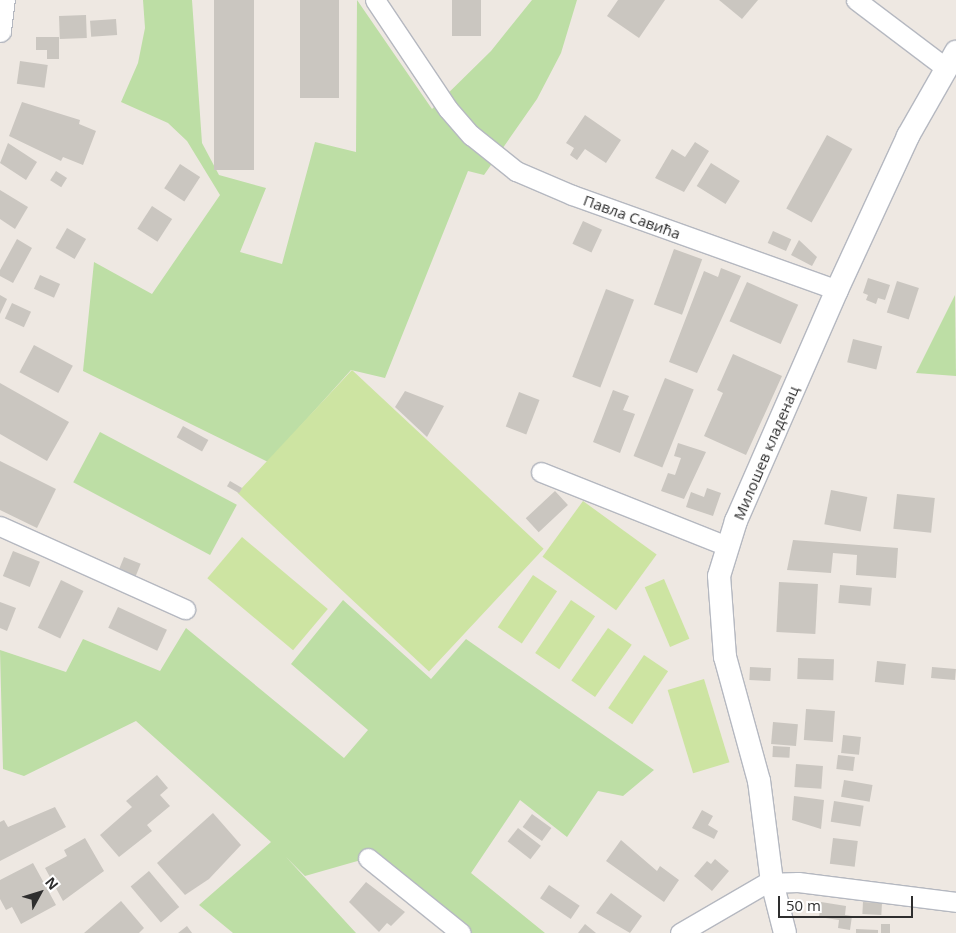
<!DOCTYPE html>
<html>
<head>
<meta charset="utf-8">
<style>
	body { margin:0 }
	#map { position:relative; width:956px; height:933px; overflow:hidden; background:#eee8e2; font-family:"Open Sans",sans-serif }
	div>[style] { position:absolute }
	.green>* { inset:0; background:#bddea5; transform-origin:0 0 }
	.pitch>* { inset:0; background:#cde4a2; transform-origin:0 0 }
	.building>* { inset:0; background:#cac6c0; transform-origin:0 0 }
	.roads { filter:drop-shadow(1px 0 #b5b8c0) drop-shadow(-1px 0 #b5b8c0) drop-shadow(0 1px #b5b8c0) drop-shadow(0 -1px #b5b8c0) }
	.minor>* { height:19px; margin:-9.5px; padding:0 9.5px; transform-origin:9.5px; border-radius:9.5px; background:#fff }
	.tertiary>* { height:22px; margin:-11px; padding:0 11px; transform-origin:11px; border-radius:11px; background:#fff }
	span { translate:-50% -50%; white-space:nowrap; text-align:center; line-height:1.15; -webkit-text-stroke:4.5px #fff; paint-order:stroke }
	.street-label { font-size:15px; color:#2e2e2e }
	.north { position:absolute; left:15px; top:868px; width:50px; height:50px; -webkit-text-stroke:4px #fff; paint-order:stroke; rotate:51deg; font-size:14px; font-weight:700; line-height:20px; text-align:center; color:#2e2e2e }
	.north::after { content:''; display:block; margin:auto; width:18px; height:22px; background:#2e2e2e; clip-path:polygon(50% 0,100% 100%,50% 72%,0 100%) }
	.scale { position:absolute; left:778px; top:896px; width:135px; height:22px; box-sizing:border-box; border:2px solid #2e2e2e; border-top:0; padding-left:6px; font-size:15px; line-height:18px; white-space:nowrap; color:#2e2e2e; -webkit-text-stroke:4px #fff; paint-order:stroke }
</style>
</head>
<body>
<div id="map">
	<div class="green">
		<i style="clip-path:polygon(143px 0,192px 0,202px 143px,219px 175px,266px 188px,240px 252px,282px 264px,315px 142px,356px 152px,357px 0,432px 109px,491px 51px,532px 0,577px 0,561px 53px,537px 99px,484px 175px,468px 171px,385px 378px,351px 370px,268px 462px,83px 371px,94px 262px,152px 294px,220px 195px,187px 141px,168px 123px,121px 102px,138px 63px,145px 28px)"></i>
		<i style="clip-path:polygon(955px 295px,956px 376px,916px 373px)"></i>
		<i style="left:100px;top:432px;width:155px;height:57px;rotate:28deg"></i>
		<i style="clip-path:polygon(343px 600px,431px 679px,466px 639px,654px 770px,623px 796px,598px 791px,567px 837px,520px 800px,471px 873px,545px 933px,461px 933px,368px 858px,305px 876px,286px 857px,356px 933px,233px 933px,199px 905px,271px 842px,136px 721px,24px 776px,3px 769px,0 650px,66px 672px,83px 639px,160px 671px,186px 628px,344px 758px,368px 730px,291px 664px)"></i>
	</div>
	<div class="pitch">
		<i style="left:352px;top:370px;width:262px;height:168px;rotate:43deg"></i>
		<i style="left:583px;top:501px;width:91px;height:69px;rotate:36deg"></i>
		<i style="left:242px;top:537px;width:112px;height:54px;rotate:40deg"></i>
		<i style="left:533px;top:575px;width:29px;height:63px;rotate:34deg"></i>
		<i style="left:664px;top:579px;width:65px;height:21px;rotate:67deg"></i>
		<i style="left:571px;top:600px;width:29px;height:64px;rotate:34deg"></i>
		<i style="left:608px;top:628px;width:29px;height:64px;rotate:35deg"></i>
		<i style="left:644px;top:655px;width:29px;height:64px;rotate:34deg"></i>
		<i style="left:704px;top:679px;width:87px;height:38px;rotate:73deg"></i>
	</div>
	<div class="building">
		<i style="left:214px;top:0;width:40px;height:170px"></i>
		<i style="left:300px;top:0;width:39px;height:98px"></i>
		<i style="left:452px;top:0;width:29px;height:36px"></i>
		<i style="clip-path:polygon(618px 0,665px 0,639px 38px,607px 16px)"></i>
		<i style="clip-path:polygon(719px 0,758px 0,742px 19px)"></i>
		<i style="left:86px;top:15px;width:23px;height:27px;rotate:88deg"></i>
		<i style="left:116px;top:19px;width:16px;height:26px;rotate:86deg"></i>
		<i style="clip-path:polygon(36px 37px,59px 37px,59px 59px,47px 59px,47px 50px,36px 50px)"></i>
		<i style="left:20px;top:61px;width:28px;height:23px;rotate:8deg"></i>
		<i style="clip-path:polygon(22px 102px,80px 120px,79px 124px,96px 131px,83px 165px,63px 157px,61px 161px,9px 136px)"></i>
		<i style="clip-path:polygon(585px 115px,621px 140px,606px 163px,585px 149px,577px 160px,570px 155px,574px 148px,566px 143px)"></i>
		<i style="left:827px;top:135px;width:29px;height:84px;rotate:29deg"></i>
		<i style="clip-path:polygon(695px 142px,709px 151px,684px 192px,655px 178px,672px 149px,685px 157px)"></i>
		<i style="clip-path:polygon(8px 143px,37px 162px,26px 180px,0 163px)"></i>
		<i style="left:711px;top:163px;width:34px;height:27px;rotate:32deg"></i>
		<i style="left:180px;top:164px;width:24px;height:29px;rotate:33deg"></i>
		<i style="left:56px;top:171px;width:13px;height:11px;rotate:32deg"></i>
		<i style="clip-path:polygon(0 190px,28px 207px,15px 229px,0 219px)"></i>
		<i style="left:152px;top:206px;width:24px;height:27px;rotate:33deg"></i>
		<i style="left:583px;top:221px;width:21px;height:25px;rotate:25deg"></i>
		<i style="left:67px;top:228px;width:22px;height:23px;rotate:30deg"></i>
		<i style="left:773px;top:231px;width:20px;height:13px;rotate:24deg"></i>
		<i style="clip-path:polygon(17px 239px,32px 248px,13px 283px,0 276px,0 270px)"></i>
		<i style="clip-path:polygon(799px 240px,817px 257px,812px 266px,791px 255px)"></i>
		<i style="left:674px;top:249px;width:30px;height:59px;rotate:20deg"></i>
		<i style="clip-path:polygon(721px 268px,741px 276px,697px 373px,669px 362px,704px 271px,718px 277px)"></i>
		<i style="left:40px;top:275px;width:22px;height:15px;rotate:24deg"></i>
		<i style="clip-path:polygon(868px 278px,890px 285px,885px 300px,878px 298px,876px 304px,866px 300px,868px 295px,863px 293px)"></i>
		<i style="left:897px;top:281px;width:23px;height:33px;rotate:18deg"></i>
		<i style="left:747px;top:282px;width:56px;height:43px;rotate:24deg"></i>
		<i style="left:606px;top:289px;width:30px;height:94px;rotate:21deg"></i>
		<i style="clip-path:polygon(0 295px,7px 299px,0 314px)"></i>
		<i style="left:12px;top:303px;width:21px;height:17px;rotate:25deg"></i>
		<i style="left:853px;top:339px;width:30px;height:24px;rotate:14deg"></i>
		<i style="left:34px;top:345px;width:44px;height:31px;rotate:28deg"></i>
		<i style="clip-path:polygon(733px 354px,782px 376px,746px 455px,704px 436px,723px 393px,717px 390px)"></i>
		<i style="left:665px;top:378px;width:31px;height:84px;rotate:22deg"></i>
		<i style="clip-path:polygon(0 383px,69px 422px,47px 461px,0 434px)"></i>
		<i style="clip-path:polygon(613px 390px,629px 396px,623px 410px,635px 414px,620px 453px,593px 442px)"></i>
		<i style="clip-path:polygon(405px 391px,444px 406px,427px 437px,395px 407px)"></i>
		<i style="left:519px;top:392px;width:22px;height:37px;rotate:21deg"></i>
		<i style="left:183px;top:426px;width:29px;height:13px;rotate:29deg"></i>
		<i style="clip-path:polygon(678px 443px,706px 452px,684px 499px,661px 491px,668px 473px,675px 475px,681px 458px,674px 456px)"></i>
		<i style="clip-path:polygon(0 461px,56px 489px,37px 528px,0 510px)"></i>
		<i style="left:230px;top:481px;width:14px;height:6px;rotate:30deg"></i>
		<i style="clip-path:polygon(707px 488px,721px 493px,713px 516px,686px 507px,691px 492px,704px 497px)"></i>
		<i style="left:831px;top:490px;width:37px;height:35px;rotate:11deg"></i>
		<i style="left:555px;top:491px;width:19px;height:40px;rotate:47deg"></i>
		<i style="left:897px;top:494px;width:38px;height:35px;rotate:6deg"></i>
		<i style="clip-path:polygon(793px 540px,898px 548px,896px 578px,856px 575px,857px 555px,833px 553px,831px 573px,787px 570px)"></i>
		<i style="left:13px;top:551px;width:29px;height:27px;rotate:22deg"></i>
		<i style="left:124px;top:557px;width:18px;height:17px;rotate:22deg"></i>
		<i style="left:61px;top:580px;width:25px;height:53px;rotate:26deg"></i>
		<i style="left:779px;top:582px;width:39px;height:50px;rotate:3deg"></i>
		<i style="left:840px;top:585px;width:32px;height:18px;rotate:5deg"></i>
		<i style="clip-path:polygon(0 602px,16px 608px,7px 631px,0 628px)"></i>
		<i style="left:118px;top:607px;width:54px;height:23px;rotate:25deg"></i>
		<i style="left:798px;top:658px;width:36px;height:21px;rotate:2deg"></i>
		<i style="left:877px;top:661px;width:29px;height:21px;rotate:6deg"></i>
		<i style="left:750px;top:667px;width:21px;height:13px;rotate:3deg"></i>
		<i style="left:932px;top:667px;width:24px;height:11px;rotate:5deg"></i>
		<i style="left:806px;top:709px;width:29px;height:31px;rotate:4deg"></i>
		<i style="left:773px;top:722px;width:25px;height:22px;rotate:5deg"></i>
		<i style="left:843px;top:735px;width:18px;height:18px;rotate:6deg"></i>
		<i style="left:773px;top:746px;width:17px;height:11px;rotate:3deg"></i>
		<i style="left:838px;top:755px;width:17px;height:14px;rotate:7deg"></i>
		<i style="left:796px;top:764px;width:27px;height:23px;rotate:4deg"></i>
		<i style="clip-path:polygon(157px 775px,168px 788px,160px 795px,170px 806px,147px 825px,152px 831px,119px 857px,100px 835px,132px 807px,126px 801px)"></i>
		<i style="left:844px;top:780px;width:29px;height:17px;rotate:10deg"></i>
		<i style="clip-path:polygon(794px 796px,824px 800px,821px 829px,792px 820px)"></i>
		<i style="left:834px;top:801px;width:30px;height:21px;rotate:9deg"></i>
		<i style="clip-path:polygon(55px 807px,66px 827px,0 861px,0 822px,4px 820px,8px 827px)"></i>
		<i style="clip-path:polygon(702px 810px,713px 816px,708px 825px,718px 831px,714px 839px,692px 828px)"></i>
		<i style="clip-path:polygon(213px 813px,241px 845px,209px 879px,185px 895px,157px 863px)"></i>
		<i style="left:532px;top:814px;width:24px;height:16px;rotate:36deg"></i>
		<i style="left:518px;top:828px;width:29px;height:17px;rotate:38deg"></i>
		<i style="clip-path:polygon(85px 838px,104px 871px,63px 901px,45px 868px,67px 856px,64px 850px)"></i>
		<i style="left:833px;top:838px;width:25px;height:26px;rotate:7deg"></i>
		<i style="clip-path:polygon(621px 840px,657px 871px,660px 866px,679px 880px,664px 902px,606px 861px)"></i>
		<i style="clip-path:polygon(715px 859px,729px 871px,712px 891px,694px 876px,707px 861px,711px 864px)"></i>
		<i style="clip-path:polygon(33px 863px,56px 905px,21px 924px,12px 907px,6px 910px,0 899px,0 880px)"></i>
		<i style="left:149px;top:871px;width:47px;height:24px;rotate:50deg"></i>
		<i style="clip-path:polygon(366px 882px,405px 912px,391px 926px,387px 923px,379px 932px,349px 902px)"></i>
		<i style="left:549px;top:885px;width:37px;height:16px;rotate:34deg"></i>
		<i style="clip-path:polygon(611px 893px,642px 916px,630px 933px,596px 913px)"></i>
		<i style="clip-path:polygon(121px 901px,144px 928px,139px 933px,84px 933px)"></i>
		<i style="clip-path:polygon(821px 902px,846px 906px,845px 915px,852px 916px,850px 930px,838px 928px,839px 920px,819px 917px)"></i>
		<i style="left:863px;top:902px;width:19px;height:12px;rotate:3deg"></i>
		<i style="clip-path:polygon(585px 924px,596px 933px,578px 933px)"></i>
		<i style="left:881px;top:924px;width:9px;height:9px"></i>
		<i style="clip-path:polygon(187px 926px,192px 933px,178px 933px)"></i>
		<i style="clip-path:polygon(856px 929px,878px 930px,878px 933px,856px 933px)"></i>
	</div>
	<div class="roads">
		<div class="minor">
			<i style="left:375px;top:0;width:131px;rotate:56.2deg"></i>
			<i style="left:448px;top:109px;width:35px;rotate:49deg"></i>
			<i style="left:471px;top:135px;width:58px;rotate:38.7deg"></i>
			<i style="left:516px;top:171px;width:61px;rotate:23.2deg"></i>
			<i style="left:572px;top:195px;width:282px;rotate:19.7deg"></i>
			<i style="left:856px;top:0;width:113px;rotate:37.1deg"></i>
			<i style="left:541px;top:472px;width:200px;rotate:21.7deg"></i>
			<i style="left:0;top:526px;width:203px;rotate:24.2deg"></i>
			<i style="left:368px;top:858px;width:119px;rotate:38.9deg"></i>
			<i style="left:680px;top:933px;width:99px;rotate:-30.2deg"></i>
			<i style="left:766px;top:883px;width:32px;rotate:-2deg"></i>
			<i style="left:798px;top:882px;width:159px;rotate:7.2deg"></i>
		</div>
		<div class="tertiary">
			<i style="left:0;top:31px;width:31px;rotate:-83deg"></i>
			<i style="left:785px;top:933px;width:53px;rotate:-104.3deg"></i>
			<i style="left:772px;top:882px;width:102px;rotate:-97.3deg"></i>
			<i style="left:759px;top:781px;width:129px;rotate:-105.3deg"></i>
			<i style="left:725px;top:657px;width:81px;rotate:-94.2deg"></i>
			<i style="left:719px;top:576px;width:58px;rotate:-72.8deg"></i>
			<i style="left:736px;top:521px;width:252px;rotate:-66.4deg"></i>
			<i style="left:837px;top:290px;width:170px;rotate:-65.2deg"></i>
			<i style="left:908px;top:136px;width:97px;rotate:-60.3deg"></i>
		</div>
	</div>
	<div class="street-label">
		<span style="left:632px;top:217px;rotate:20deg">Павла Савића</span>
		<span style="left:766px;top:453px;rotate:-67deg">Милошев кладенац</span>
	</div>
	<div class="north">N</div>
	<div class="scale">50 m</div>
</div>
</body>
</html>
